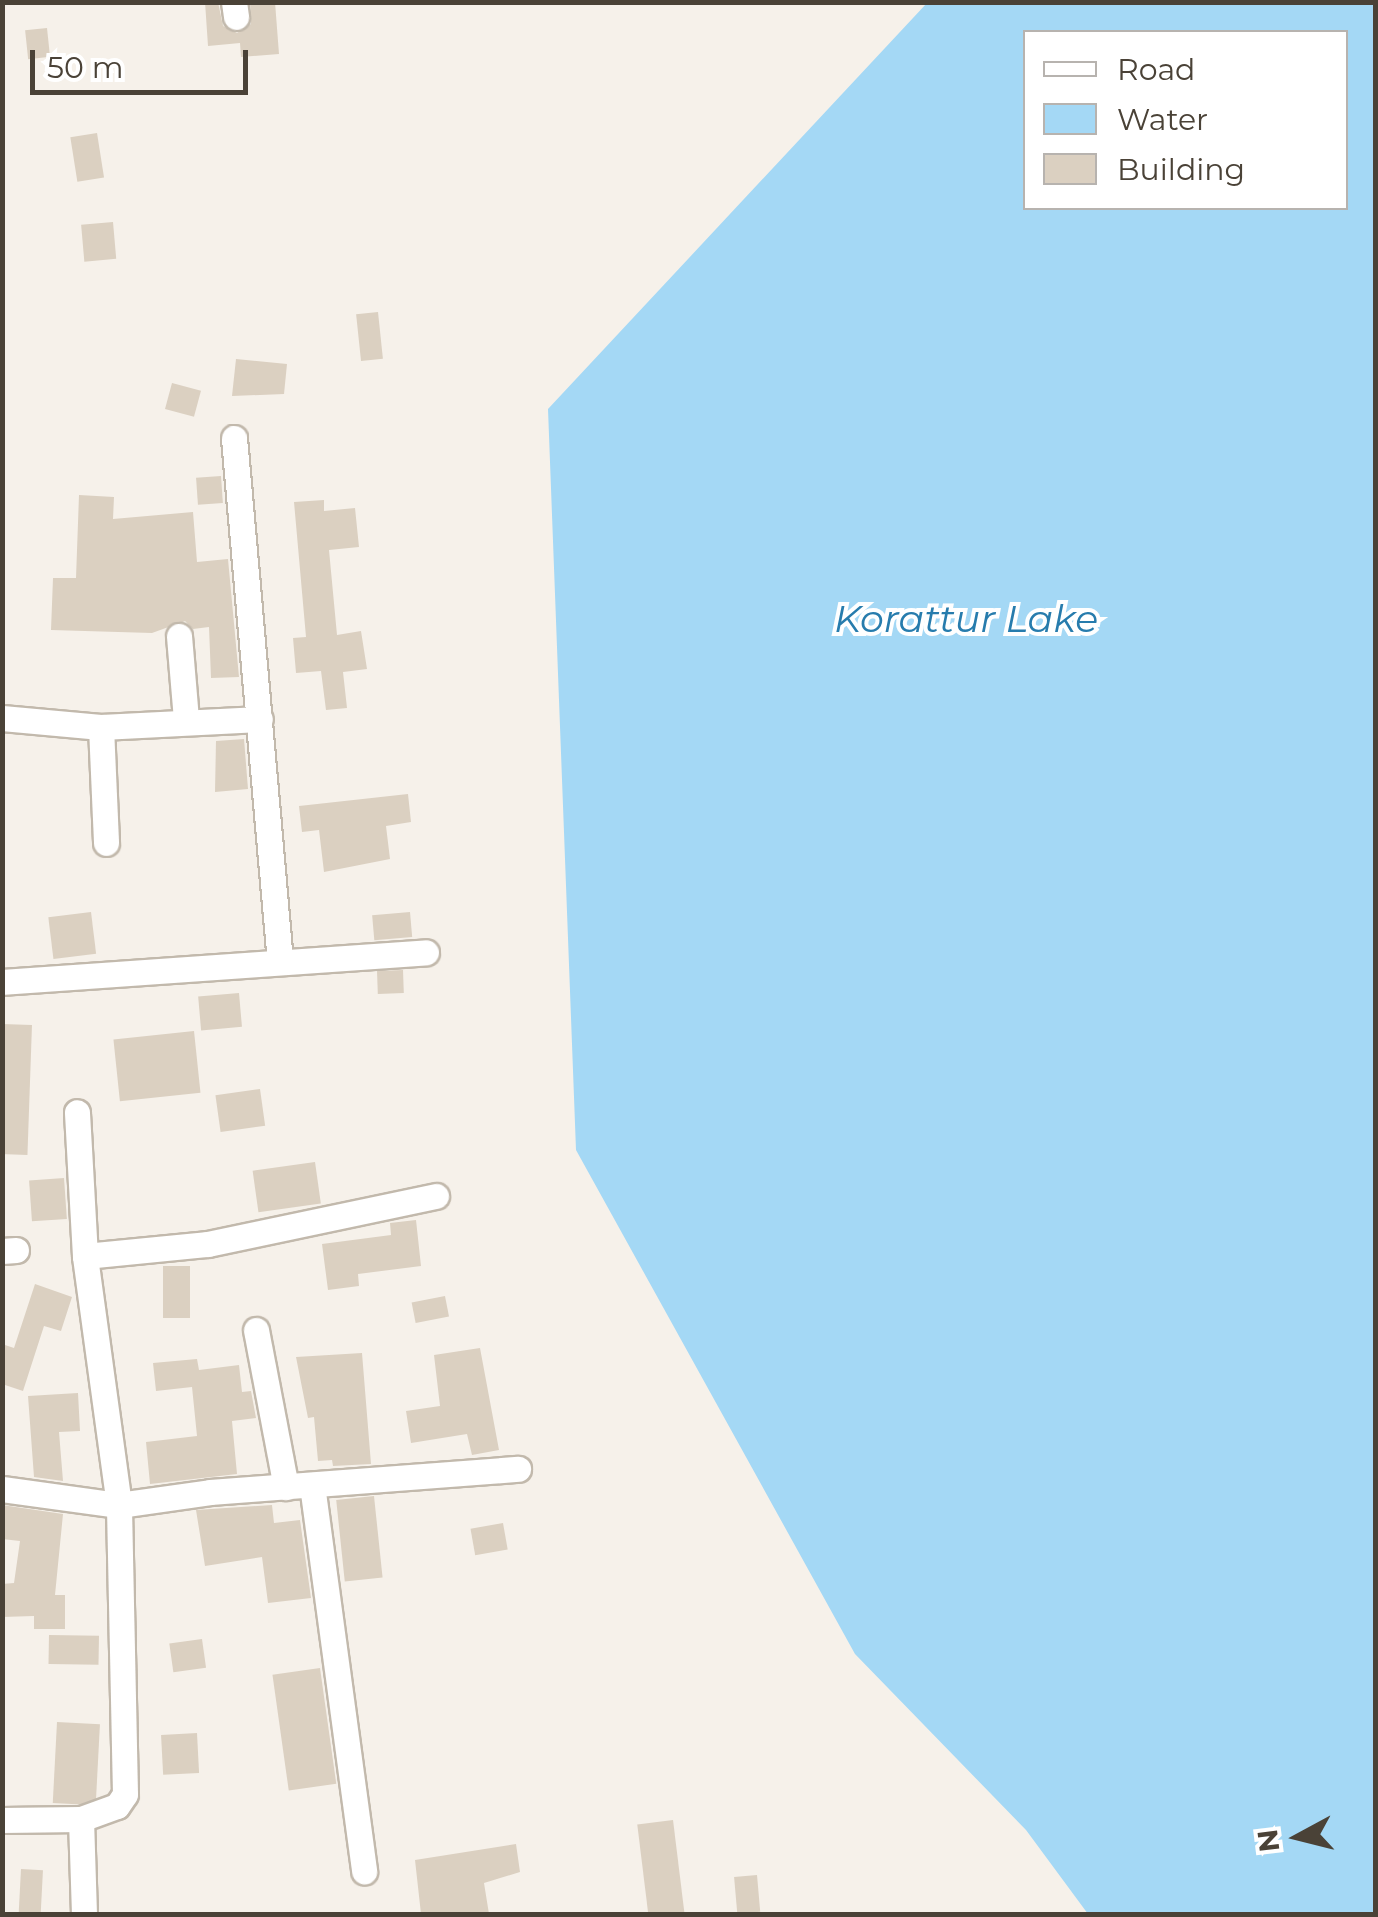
<!DOCTYPE html>
<html>
<head>
<meta charset="utf-8">
<style>
	body { margin:0 }
	#map { position:relative; width:1378px; height:1917px; overflow:hidden; background:#f6f1ea; font-family:Montserrat,sans-serif }
	div>[style] { position:absolute }
	.water>* { inset:0; background:#a4d8f5 }
	.building>* { inset:0; background:#dbd0c1; transform-origin:0 0 }
	.roads { filter:drop-shadow(2px 0 #c2b9ac) drop-shadow(-2px 0 #c2b9ac) drop-shadow(0 2px #c2b9ac) drop-shadow(0 -2px #c2b9ac) }
	.minor>* { height:25px; margin:-12.5px; padding:0 12.5px; transform-origin:12.5px; border-radius:12.5px; background:#fff }
	span { translate:-50% -50%; white-space:nowrap; text-align:center; line-height:1.15; -webkit-text-stroke:8px #fff; paint-order:stroke }
	.water-label { font-size:38px; color:#277cad; font-style:italic }
	.frame { position:absolute; inset:0; border:5px solid #4a4237; pointer-events:none }
	.legend { position:absolute; left:1023px; top:30px; width:325px; height:180px; box-sizing:border-box; background:#fff; border:2px solid #b7b3af; margin:0; padding:12px 18px; list-style:none; font-size:30px; color:#4a4237 }
	.legend li { display:flex; align-items:center; gap:20px; height:50px }
	.legend b { width:50px; border:2px solid #b7b3af }
	.north { position:absolute; left:1248px; top:1787px; width:100px; height:100px; -webkit-text-stroke:8px #fff; paint-order:stroke; rotate:263deg; font-size:28px; font-weight:700; line-height:40px; text-align:center; color:#4a4237 }
	.north::after { content:''; display:block; margin:auto; width:35px; height:45px; background:#4a4237; clip-path:polygon(50% 0,100% 100%,50% 72%,0 100%) }
	.scale { position:absolute; left:30px; top:50px; width:218px; height:45px; box-sizing:border-box; border:5px solid #4a4237; border-top:0; padding-left:12px; font-size:30px; line-height:35px; white-space:nowrap; color:#4a4237; -webkit-text-stroke:8px #fff; paint-order:stroke }
</style>
</head>
<body>
<div id="map">
	<div class="water">
		<i style="clip-path:polygon(evenodd,927px 3px,1375px 3px,1375px 1914px,1088px 1914px,1026px 1830px,855px 1654px,576px 1150px,548px 409px,927px 3px,1026px 32px,1346px 32px,1346px 208px,1026px 208px,1026px 32px)"></i>
	</div>
	<div class="building">
		<i style="clip-path:polygon(205px 2px,218px 2px,223px 26px,237px 33px,251px 24px,250px 2px,275px 2px,279px 54px,241px 57px,240px 43px,208px 46px)"></i>
		<i style="left:47px;top:28px;width:29px;height:22px;rotate:84deg"></i>
		<i style="left:97px;top:133px;width:45px;height:27px;rotate:81deg"></i>
		<i style="left:113px;top:222px;width:37px;height:32px;rotate:85deg"></i>
		<i style="left:378px;top:312px;width:47px;height:22px;rotate:84deg"></i>
		<i style="clip-path:polygon(236px 359px,287px 364px,284px 394px,232px 396px)"></i>
		<i style="left:172px;top:383px;width:30px;height:27px;rotate:15deg"></i>
		<i style="left:221px;top:476px;width:27px;height:25px;rotate:86deg"></i>
		<i style="clip-path:polygon(79px 495px,114px 497px,113px 519px,193px 512px,197px 562px,228px 559px,239px 677px,211px 678px,209px 627px,193px 629px,185px 621px,152px 633px,51px 630px,53px 578px,76px 578px)"></i>
		<i style="clip-path:polygon(324px 500px,324px 511px,355px 508px,359px 547px,329px 550px,337px 635px,361px 631px,367px 669px,343px 672px,347px 708px,326px 710px,321px 671px,296px 673px,293px 638px,306px 637px,294px 502px)"></i>
		<i style="clip-path:polygon(244px 739px,248px 789px,215px 792px,216px 741px)"></i>
		<i style="clip-path:polygon(408px 794px,411px 822px,386px 826px,390px 859px,324px 872px,319px 830px,302px 832px,299px 806px)"></i>
		<i style="left:91px;top:912px;width:42px;height:43px;rotate:83deg"></i>
		<i style="left:410px;top:912px;width:25px;height:38px;rotate:85deg"></i>
		<i style="left:403px;top:970px;width:23px;height:26px;rotate:88deg"></i>
		<i style="left:239px;top:993px;width:34px;height:41px;rotate:85deg"></i>
		<i style="left:2px;top:1024px;width:30px;height:130px;rotate:2deg"></i>
		<i style="left:194px;top:1031px;width:62px;height:81px;rotate:84deg"></i>
		<i style="left:260px;top:1089px;width:37px;height:45px;rotate:82deg"></i>
		<i style="left:315px;top:1162px;width:42px;height:63px;rotate:82deg"></i>
		<i style="left:64px;top:1178px;width:41px;height:35px;rotate:86deg"></i>
		<i style="clip-path:polygon(416px 1220px,421px 1266px,358px 1274px,359px 1286px,328px 1290px,322px 1244px,391px 1235px,390px 1223px)"></i>
		<i style="left:163px;top:1266px;width:27px;height:52px"></i>
		<i style="clip-path:polygon(35px 1284px,72px 1297px,61px 1331px,44px 1326px,23px 1391px,2px 1384px,2px 1344px,14px 1348px)"></i>
		<i style="left:445px;top:1296px;width:21px;height:34px;rotate:79deg"></i>
		<i style="clip-path:polygon(480px 1348px,499px 1450px,472px 1455px,467px 1434px,411px 1443px,406px 1411px,440px 1406px,434px 1355px)"></i>
		<i style="clip-path:polygon(362px 1353px,371px 1464px,333px 1466px,332px 1460px,318px 1461px,314px 1417px,308px 1418px,296px 1357px)"></i>
		<i style="clip-path:polygon(197px 1359px,199px 1370px,239px 1365px,242px 1392px,251px 1391px,256px 1418px,232px 1421px,237px 1474px,150px 1484px,146px 1442px,197px 1436px,192px 1387px,156px 1391px,153px 1363px)"></i>
		<i style="clip-path:polygon(78px 1393px,80px 1431px,59px 1432px,63px 1481px,34px 1477px,28px 1396px)"></i>
		<i style="left:374px;top:1496px;width:82px;height:38px;rotate:84deg"></i>
		<i style="clip-path:polygon(2px 1505px,63px 1514px,55px 1595px,65px 1595px,65px 1629px,34px 1629px,34px 1616px,2px 1617px,2px 1584px,14px 1583px,20px 1541px,2px 1539px)"></i>
		<i style="clip-path:polygon(272px 1505px,274px 1523px,300px 1520px,311px 1598px,268px 1603px,262px 1557px,205px 1566px,196px 1510px)"></i>
		<i style="left:503px;top:1523px;width:27px;height:33px;rotate:80deg"></i>
		<i style="left:49px;top:1635px;width:50px;height:29px;rotate:1deg"></i>
		<i style="left:202px;top:1639px;width:29px;height:33px;rotate:82deg"></i>
		<i style="left:320px;top:1668px;width:117px;height:48px;rotate:82deg"></i>
		<i style="left:57px;top:1722px;width:43px;height:81px;rotate:3deg"></i>
		<i style="left:197px;top:1733px;width:40px;height:36px;rotate:87deg"></i>
		<i style="left:673px;top:1820px;width:93px;height:36px;rotate:83deg"></i>
		<i style="clip-path:polygon(516px 1844px,520px 1872px,484px 1883px,489px 1914px,421px 1914px,415px 1860px)"></i>
		<i style="left:21px;top:1869px;width:22px;height:45px;rotate:3deg"></i>
		<i style="left:757px;top:1875px;width:37px;height:23px;rotate:85deg"></i>
	</div>
	<div class="roads">
		<div class="minor">
			<i style="left:234px;top:2px;width:15px;rotate:82deg"></i>
			<i style="left:234px;top:438px;width:526px;rotate:84.98deg"></i>
			<i style="left:179px;top:636px;width:83px;rotate:85.2deg"></i>
			<i style="left:2px;top:718px;width:99px;rotate:5.2deg"></i>
			<i style="left:101px;top:727px;width:159px;rotate:-2.9deg"></i>
			<i style="left:101px;top:727px;width:116px;rotate:87.5deg"></i>
			<i style="left:2px;top:982px;width:425px;rotate:-4deg"></i>
			<i style="left:2px;top:1251px;width:14px;rotate:-4deg"></i>
			<i style="left:85px;top:1256px;width:124px;rotate:-5.6deg"></i>
			<i style="left:208px;top:1244px;width:233px;rotate:-11.9deg"></i>
			<i style="left:256px;top:1330px;width:160px;rotate:79.2deg"></i>
			<i style="left:312px;top:1485px;width:390px;rotate:82.3deg"></i>
			<i style="left:2px;top:1489px;width:118px;rotate:7.8deg"></i>
			<i style="left:119px;top:1505px;width:92px;rotate:-8.1deg"></i>
			<i style="left:210px;top:1492px;width:309px;rotate:-4.3deg"></i>
			<i style="left:81px;top:1819px;width:95px;rotate:88.2deg"></i>
			<i style="left:2px;top:1820px;width:79px;rotate:-0.7deg"></i>
			<i style="left:81px;top:1819px;width:38px;rotate:-20deg"></i>
			<i style="left:117px;top:1806px;width:14px;rotate:-56deg"></i>
			<i style="left:125px;top:1794px;width:289px;rotate:-91.2deg"></i>
			<i style="left:119px;top:1505px;width:251px;rotate:-97.8deg"></i>
			<i style="left:85px;top:1256px;width:144px;rotate:-93.2deg"></i>
		</div>
	</div>
	<div class="water-label">
		<span style="left:966px;top:619px">Korattur Lake</span>
	</div>
	<div class="frame"></div>
	<ul class="legend">
	<li><b style="height:12px;background:#fff"></b>Road</li>
	<li><b style="height:28px;background:#a4d8f5"></b>Water</li>
	<li><b style="height:28px;background:#dbd0c1"></b>Building</li>
	</ul>
	<div class="north">N</div>
	<div class="scale">50 m</div>
</div>
</body>
</html>
